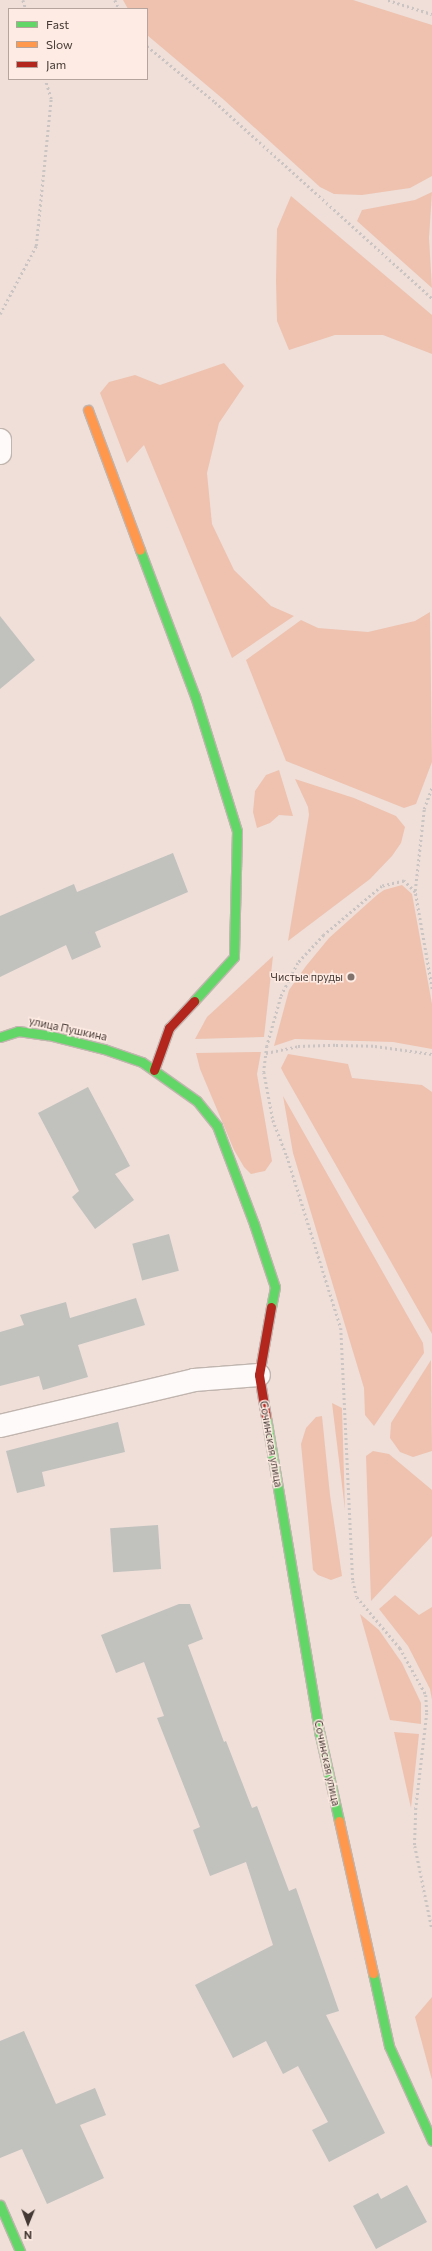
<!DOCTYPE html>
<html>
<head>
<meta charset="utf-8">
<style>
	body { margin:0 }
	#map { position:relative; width:432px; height:2251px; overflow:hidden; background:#efdfd8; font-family:Commissioner,sans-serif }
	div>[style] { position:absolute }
	.green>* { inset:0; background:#eec2af }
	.building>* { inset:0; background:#c1c1be; transform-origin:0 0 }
	.path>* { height:2.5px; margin-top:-1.25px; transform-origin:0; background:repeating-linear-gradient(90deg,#cac4c2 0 2px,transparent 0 5px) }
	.roads { filter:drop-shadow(1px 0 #c1b5af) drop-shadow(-1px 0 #c1b5af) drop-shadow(0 1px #c1b5af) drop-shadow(0 -1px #c1b5af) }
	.street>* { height:22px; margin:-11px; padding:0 11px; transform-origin:11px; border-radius:11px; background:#fdfaf9 }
	.fast>* { height:9px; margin:-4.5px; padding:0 4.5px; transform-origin:4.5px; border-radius:4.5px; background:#63d668 }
	.slow>* { height:9px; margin:-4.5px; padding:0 4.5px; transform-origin:4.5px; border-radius:4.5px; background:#ff974d }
	.jam>* { height:9px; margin:-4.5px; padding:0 4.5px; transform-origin:4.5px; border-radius:4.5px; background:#b3261e }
	.dots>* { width:11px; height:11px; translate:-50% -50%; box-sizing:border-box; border:2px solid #feebe3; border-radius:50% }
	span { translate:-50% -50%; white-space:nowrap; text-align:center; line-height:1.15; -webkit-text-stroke:3px #feebe3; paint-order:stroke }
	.poi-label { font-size:11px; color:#443934 }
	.right { translate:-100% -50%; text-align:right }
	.street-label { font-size:11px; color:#443934 }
	.legend { position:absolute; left:8px; top:8px; width:140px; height:72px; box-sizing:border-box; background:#feebe3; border:1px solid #b4a49d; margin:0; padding:5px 7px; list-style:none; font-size:12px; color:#443934 }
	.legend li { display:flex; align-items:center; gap:8px; height:20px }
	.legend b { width:20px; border:1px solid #b4a49d }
	.north { position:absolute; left:8px; top:2203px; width:40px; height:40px; -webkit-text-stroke:3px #feebe3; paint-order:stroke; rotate:181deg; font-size:11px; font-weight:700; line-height:16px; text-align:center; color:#443934 }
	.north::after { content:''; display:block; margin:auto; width:14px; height:18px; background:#443934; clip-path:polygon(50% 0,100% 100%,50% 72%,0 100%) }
</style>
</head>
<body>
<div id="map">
	<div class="green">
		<i style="clip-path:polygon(123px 0,353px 0,432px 25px,432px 176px,410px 188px,362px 195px,334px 194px,320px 187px,223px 99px,147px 35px,147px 9px,128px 9px)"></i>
		<i style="clip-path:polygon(432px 192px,429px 238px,432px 288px,357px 221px,362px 210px,415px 200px)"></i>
		<i style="clip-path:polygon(291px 196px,432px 315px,432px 354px,383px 335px,335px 335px,289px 350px,277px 321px,276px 281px,277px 229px)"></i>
		<i style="clip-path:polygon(224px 363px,244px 386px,219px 423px,207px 473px,212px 524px,234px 570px,271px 606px,294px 616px,232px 658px,144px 445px,127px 463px,100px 393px,109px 382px,135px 375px,160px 385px)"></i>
		<i style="clip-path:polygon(430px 612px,432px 762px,416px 804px,404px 808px,286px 761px,246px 660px,301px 620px,318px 628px,368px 632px,415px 621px)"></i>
		<i style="clip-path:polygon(279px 770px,293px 816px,279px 815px,270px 823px,257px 828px,253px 812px,255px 791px,266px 775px)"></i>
		<i style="clip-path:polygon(295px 779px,354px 798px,396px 816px,405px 827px,401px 843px,392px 856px,370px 879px,288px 941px,309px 815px,308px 807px)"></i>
		<i style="clip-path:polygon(402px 885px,412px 894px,432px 1004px,432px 1049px,393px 1042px,295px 1039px,274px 1046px,289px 990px,306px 966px,329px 938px,377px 895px,384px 890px)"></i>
		<i style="clip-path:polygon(273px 956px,264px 1037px,195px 1039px,207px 1017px)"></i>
		<i style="clip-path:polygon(261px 1052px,257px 1074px,272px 1161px,265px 1171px,251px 1174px,244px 1167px,234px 1150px,200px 1069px,196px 1053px)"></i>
		<i style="clip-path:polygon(288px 1054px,348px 1064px,352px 1078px,422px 1085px,432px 1092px,432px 1334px,284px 1074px,281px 1068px)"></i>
		<i style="clip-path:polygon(283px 1096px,423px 1343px,424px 1353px,374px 1426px,365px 1415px,364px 1388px,293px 1153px)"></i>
		<i style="clip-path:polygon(431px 1360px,432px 1451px,413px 1457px,400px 1452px,390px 1438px,391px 1423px)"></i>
		<i style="clip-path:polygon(332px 1403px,342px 1408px,345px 1510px)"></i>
		<i style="clip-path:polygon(322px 1416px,330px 1495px,342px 1576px,331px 1580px,318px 1575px,313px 1570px,301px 1444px,306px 1428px,316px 1417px)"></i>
		<i style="clip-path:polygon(373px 1451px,389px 1454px,432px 1490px,432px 1536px,371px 1601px,366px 1456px)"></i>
		<i style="clip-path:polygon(395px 1595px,419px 1615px,432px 1607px,432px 1700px,430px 1689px,408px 1646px,379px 1609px)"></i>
		<i style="clip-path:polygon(360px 1614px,379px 1630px,402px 1663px,421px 1703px,421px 1724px,390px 1720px)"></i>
		<i style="clip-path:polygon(394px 1732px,419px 1734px,411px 1808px)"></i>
		<i style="clip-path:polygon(432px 1997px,432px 2080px,415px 2017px)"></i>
	</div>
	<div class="building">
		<i style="clip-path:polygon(0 616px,35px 660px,0 689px)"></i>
		<i style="clip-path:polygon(173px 853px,188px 892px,95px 932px,101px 947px,72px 960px,66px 945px,0 977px,0 916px,74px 884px,77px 892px)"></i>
		<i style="clip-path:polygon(88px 1087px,130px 1166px,115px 1174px,134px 1200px,95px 1229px,72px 1197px,79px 1191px,38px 1113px)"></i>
		<i style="left:169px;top:1234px;width:38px;height:38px;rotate:75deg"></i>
		<i style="clip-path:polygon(136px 1298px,145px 1325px,78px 1345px,88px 1377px,43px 1390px,39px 1376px,0 1386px,0 1332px,24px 1325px,20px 1315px,66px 1302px,70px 1318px)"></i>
		<i style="clip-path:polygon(118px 1422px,125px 1452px,42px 1472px,45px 1486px,17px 1493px,6px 1451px)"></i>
		<i style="left:158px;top:1525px;width:44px;height:48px;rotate:86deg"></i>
		<i style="clip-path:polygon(179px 1604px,190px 1604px,203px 1639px,188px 1645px,224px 1742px,226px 1741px,252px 1808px,257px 1806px,289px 1891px,296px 1888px,339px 2011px,326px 2015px,385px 2133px,329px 2162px,312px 2130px,328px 2122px,298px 2066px,283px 2074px,266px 2041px,233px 2058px,195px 1985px,273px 1945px,246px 1862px,210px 1876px,193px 1830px,200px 1827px,157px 1718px,164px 1716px,144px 1662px,116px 1673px,101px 1635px)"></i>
		<i style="clip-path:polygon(24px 2031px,56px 2104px,95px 2088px,106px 2115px,80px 2125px,104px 2178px,47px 2204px,22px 2149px,0 2158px,0 2041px)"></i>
		<i style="clip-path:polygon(407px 2185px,427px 2222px,376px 2249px,353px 2206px,378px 2193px,381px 2199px)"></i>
	</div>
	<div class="path">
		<i style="left:23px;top:0;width:9px;rotate:72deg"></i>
		<i style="left:115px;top:0;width:10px;rotate:66deg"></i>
		<i style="left:388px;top:0;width:46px;rotate:17.7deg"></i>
		<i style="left:147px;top:46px;width:88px;rotate:39.5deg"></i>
		<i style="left:215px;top:102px;width:292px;rotate:42.1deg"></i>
		<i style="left:0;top:314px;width:77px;rotate:-62.1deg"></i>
		<i style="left:36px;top:246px;width:148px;rotate:-84.2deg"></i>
		<i style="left:51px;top:99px;width:21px;rotate:-107deg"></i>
		<i style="left:415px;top:891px;width:82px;rotate:-83.7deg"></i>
		<i style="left:424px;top:809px;width:23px;rotate:-70deg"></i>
		<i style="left:432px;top:989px;width:98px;rotate:-99.9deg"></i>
		<i style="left:415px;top:892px;width:16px;rotate:-135deg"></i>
		<i style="left:404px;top:881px;width:23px;rotate:167deg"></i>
		<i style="left:382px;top:886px;width:76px;rotate:139.8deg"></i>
		<i style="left:324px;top:935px;width:38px;rotate:133deg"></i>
		<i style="left:298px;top:963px;width:38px;rotate:117deg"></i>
		<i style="left:281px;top:997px;width:51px;rotate:105.9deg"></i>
		<i style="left:267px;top:1046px;width:26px;rotate:97deg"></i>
		<i style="left:264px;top:1072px;width:49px;rotate:79.4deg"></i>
		<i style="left:273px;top:1120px;width:39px;rotate:69deg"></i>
		<i style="left:287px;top:1156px;width:180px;rotate:72.6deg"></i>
		<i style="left:341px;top:1328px;width:253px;rotate:87.3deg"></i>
		<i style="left:353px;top:1581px;width:16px;rotate:76deg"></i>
		<i style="left:357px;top:1597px;width:67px;rotate:49.9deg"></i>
		<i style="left:400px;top:1648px;width:54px;rotate:61deg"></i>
		<i style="left:426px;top:1695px;width:18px;rotate:87deg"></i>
		<i style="left:427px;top:1713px;width:96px;rotate:96.6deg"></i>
		<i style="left:416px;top:1808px;width:38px;rotate:92deg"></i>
		<i style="left:415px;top:1846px;width:85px;rotate:78.4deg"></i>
		<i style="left:266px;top:1053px;width:33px;rotate:-12deg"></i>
		<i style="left:298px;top:1046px;width:38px;rotate:-2deg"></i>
		<i style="left:336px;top:1045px;width:39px;rotate:1deg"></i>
		<i style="left:375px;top:1046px;width:58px;rotate:8deg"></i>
	</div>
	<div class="roads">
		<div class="street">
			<i style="left:0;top:440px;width:13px;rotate:90deg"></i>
			<i style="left:0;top:1426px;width:199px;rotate:-13.3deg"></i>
			<i style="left:194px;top:1380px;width:65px;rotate:-4.4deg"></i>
		</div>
		<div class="fast">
			<i style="left:140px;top:550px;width:156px;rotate:69.4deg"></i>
			<i style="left:195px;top:696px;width:141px;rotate:72.7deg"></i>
			<i style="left:237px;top:831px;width:126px;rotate:91.4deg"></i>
			<i style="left:234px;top:957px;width:59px;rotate:132.3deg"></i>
			<i style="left:0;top:1037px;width:19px;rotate:-18deg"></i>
			<i style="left:18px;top:1031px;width:30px;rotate:8deg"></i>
			<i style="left:48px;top:1035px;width:58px;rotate:14deg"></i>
			<i style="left:104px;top:1049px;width:40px;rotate:18.9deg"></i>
			<i style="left:142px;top:1062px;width:67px;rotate:35.3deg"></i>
			<i style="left:197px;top:1101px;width:32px;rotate:51deg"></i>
			<i style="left:217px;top:1126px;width:105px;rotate:69.3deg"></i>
			<i style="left:254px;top:1224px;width:66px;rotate:71.6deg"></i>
			<i style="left:275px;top:1287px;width:20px;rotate:101deg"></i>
			<i style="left:266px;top:1417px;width:323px;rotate:80.4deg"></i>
			<i style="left:320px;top:1735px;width:88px;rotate:77.5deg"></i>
			<i style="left:373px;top:1973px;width:75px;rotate:77.6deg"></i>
			<i style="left:389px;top:2046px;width:104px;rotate:65.6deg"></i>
			<i style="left:0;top:2205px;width:50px;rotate:66.5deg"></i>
		</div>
		<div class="slow">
			<i style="left:88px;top:410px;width:149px;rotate:69.6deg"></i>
			<i style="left:339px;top:1821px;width:156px;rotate:77.4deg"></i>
		</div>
		<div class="jam">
			<i style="left:154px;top:1070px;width:45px;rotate:-70.3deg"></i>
			<i style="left:169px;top:1028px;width:37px;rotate:-47deg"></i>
			<i style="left:266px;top:1417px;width:43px;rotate:-99.5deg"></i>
			<i style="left:259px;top:1375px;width:69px;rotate:-80deg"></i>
		</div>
	</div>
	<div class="dots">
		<i style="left:351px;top:977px;background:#80736d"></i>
	</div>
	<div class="poi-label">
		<span class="right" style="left:343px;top:977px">Чистые пруды</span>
	</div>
	<div class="street-label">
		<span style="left:68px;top:1029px;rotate:12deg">улица Пушкина</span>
		<span style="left:271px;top:1444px;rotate:80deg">Сочинская улица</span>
		<span style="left:327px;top:1763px;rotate:78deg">Сочинская улица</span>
	</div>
	<ul class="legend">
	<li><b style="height:5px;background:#63d668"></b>Fast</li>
	<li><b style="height:5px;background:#ff974d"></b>Slow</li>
	<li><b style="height:5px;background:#b3261e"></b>Jam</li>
	</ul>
	<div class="north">N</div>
</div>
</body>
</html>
